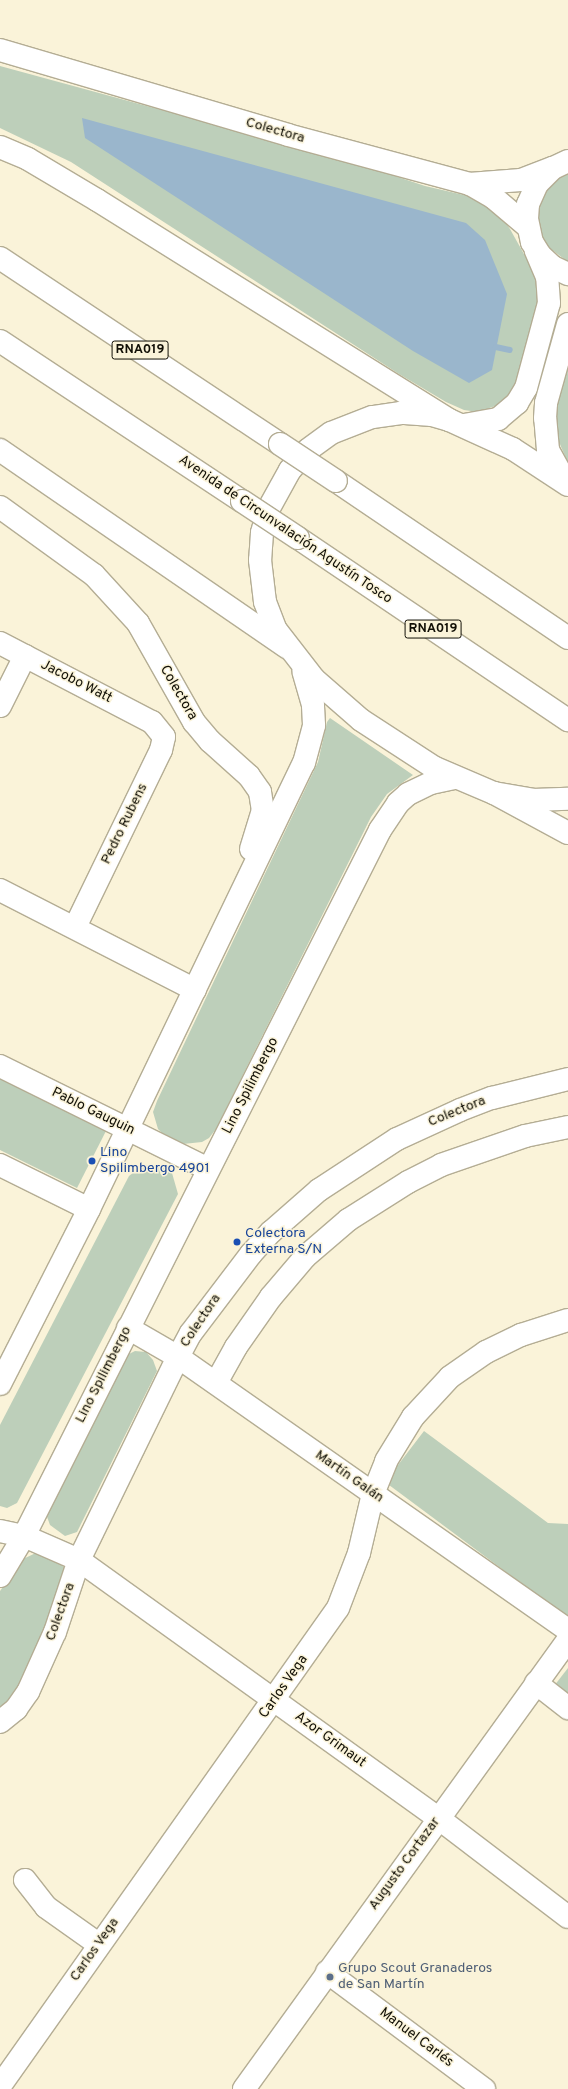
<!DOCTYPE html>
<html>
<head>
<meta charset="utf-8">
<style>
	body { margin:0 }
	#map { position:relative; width:568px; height:2089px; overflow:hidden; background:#faf3d9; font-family:Overpass,sans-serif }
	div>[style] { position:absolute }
	.green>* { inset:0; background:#bdcfba }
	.water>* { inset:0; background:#9ab6cc }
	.stream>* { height:5.5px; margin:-2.75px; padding:0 2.75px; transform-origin:2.75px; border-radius:2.75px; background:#9ab6cc }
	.roads { filter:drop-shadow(1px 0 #b4ad94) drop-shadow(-1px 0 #b4ad94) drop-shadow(0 1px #b4ad94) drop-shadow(0 -1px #b4ad94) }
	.minor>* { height:22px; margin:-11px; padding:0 11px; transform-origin:11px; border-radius:11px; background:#fff }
	.major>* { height:22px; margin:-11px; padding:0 11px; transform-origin:11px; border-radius:11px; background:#fff }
	.highway>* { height:22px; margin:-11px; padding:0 11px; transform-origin:11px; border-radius:11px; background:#fff }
	.bridges { filter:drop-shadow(1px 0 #b4ad94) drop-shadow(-1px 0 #b4ad94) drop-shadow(0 1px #b4ad94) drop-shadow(0 -1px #b4ad94) }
	.highway-bridge>* { height:22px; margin:-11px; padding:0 11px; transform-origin:11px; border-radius:11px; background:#fff }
	.dots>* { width:11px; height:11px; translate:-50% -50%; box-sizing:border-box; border:2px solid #faf3d9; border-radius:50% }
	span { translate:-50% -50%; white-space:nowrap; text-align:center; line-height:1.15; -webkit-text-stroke:3px #faf3d9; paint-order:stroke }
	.shield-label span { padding:1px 3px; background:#faf3d9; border:1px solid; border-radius:3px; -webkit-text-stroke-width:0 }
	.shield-label { font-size:13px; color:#110f06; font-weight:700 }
	.street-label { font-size:14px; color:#110f06 }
	.transit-label { font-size:14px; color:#164399 }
	.left { translate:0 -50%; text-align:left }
	.service-label { font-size:14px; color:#4e5e75 }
</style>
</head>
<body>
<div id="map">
	<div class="green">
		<i style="clip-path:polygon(0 66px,356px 163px,425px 186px,477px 198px,498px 212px,510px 229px,534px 272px,538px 287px,536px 314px,516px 387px,501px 404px,478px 412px,464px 410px,446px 402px,399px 374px,71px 162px,0 128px)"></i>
		<i style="clip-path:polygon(568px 173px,568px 262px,547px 246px,540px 233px,537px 218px,539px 203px,546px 189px,557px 178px)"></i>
		<i style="clip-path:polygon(568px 363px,568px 463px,556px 435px,555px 421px,556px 404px)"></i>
		<i style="clip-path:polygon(330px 718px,413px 775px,387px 794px,371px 817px,216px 1129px,209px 1138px,202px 1142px,183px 1144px,165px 1136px,158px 1129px,153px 1112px,157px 1101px,318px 762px,327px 722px)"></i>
		<i style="clip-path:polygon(0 1076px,107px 1129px,77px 1188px,0 1150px)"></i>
		<i style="clip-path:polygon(143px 1165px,159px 1165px,172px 1173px,178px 1194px,17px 1503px,7px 1508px,0 1506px,0 1425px,129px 1176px)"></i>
		<i style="clip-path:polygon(135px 1351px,146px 1352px,153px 1360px,157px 1371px,77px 1532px,65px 1536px,50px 1525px,46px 1514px,127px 1355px)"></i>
		<i style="clip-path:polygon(424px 1431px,548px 1523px,568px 1524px,568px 1618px,385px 1482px)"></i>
		<i style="clip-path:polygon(38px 1552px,66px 1568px,58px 1600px,21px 1688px,0 1710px,0 1591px,23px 1559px)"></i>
		<i style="clip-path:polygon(568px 1668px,568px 1697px,554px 1686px)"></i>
	</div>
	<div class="water">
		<i style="clip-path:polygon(82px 118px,466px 223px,485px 240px,507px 294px,492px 370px,469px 383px,413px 351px,85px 138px)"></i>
	</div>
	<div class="stream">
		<i style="left:496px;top:347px;width:14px;rotate:12deg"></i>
	</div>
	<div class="roads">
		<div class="minor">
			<i style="left:0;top:643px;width:171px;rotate:27.5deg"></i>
			<i style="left:152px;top:722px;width:19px;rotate:51deg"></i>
			<i style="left:164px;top:737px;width:13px;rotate:103deg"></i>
			<i style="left:161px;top:750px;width:197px;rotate:115.9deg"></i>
			<i style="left:0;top:706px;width:56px;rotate:-63.4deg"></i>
			<i style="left:0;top:890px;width:219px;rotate:27.1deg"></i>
			<i style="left:0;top:1066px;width:232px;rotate:26.3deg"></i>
			<i style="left:0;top:1165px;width:99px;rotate:26.3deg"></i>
			<i style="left:128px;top:1328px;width:58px;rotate:30.1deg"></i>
			<i style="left:178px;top:1357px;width:476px;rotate:35deg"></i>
			<i style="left:216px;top:1383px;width:41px;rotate:-60.9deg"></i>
			<i style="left:236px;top:1347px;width:61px;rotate:-55deg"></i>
			<i style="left:271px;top:1297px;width:52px;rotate:-49.6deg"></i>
			<i style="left:305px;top:1257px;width:57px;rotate:-40.7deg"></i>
			<i style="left:348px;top:1220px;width:71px;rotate:-32.3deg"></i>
			<i style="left:408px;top:1182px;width:37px;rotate:-27deg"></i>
			<i style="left:441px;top:1165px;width:89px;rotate:-19deg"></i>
			<i style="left:525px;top:1136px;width:44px;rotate:-11.8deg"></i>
			<i style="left:0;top:1531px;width:25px;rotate:12deg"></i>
			<i style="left:24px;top:1536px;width:60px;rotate:23.6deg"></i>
			<i style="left:79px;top:1560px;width:442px;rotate:35.7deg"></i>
			<i style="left:438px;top:1818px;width:163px;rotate:37.3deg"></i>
			<i style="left:536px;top:1683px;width:41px;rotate:38deg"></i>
			<i style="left:25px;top:1880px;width:34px;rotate:52deg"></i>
			<i style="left:46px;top:1907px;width:64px;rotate:35.4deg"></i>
			<i style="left:327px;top:1972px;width:196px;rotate:36.7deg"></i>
			<i style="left:0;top:2086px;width:585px;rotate:-54.74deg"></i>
			<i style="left:338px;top:1608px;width:59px;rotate:-69.1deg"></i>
			<i style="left:359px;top:1553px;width:61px;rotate:-76.7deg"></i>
			<i style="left:373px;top:1494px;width:35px;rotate:-68deg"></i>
			<i style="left:386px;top:1461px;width:52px;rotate:-58.5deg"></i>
			<i style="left:413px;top:1417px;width:54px;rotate:-47.2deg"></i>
			<i style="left:450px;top:1377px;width:44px;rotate:-34.8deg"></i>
			<i style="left:486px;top:1352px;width:39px;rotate:-26deg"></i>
			<i style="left:521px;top:1335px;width:49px;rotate:-17.7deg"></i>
			<i style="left:244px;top:2089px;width:554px;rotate:-54.19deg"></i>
		</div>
		<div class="major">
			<i style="left:0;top:50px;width:300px;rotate:16.4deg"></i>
			<i style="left:288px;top:135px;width:188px;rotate:15.1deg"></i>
			<i style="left:469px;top:184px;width:52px;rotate:-4.4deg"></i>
			<i style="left:521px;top:180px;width:34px;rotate:-21deg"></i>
			<i style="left:568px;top:161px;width:17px;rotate:155deg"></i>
			<i style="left:553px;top:168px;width:23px;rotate:135deg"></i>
			<i style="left:537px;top:184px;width:22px;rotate:114deg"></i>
			<i style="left:528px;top:204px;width:15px;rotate:94deg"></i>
			<i style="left:527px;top:219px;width:24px;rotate:78deg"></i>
			<i style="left:532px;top:242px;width:15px;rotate:58deg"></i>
			<i style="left:540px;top:255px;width:18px;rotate:43deg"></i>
			<i style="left:553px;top:267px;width:17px;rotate:25deg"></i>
			<i style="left:470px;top:184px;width:28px;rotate:30deg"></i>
			<i style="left:494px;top:198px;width:43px;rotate:40.3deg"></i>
			<i style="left:464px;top:425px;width:35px;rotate:-10deg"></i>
			<i style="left:498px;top:419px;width:25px;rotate:-40deg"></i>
			<i style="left:517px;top:403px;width:17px;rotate:-59deg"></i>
			<i style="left:526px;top:388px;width:88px;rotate:-74.9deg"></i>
			<i style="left:549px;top:303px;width:26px;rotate:-94deg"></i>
			<i style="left:547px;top:277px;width:30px;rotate:-113deg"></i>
			<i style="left:564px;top:479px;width:33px;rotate:-119deg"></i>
			<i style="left:548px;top:450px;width:32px;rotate:-95deg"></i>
			<i style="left:545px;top:418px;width:15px;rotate:-86deg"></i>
			<i style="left:546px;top:403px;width:82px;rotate:-74.4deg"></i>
			<i style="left:568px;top:485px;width:66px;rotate:-146.8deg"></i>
			<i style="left:513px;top:449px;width:70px;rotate:-155.6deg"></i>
			<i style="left:449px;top:420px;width:18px;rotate:-164deg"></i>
			<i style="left:432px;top:415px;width:31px;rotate:-176deg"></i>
			<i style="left:401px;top:413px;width:29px;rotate:172deg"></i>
			<i style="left:372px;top:417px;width:44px;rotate:158.7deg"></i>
			<i style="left:331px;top:433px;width:29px;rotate:144deg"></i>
			<i style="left:308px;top:450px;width:27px;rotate:132deg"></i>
			<i style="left:290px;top:470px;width:43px;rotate:118.9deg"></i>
			<i style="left:269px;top:508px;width:26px;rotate:106deg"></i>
			<i style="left:262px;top:533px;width:27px;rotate:94deg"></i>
			<i style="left:260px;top:560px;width:42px;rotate:83.2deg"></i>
			<i style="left:265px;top:602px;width:30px;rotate:69deg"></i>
			<i style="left:276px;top:630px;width:62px;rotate:52.2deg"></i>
			<i style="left:314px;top:679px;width:62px;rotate:41.1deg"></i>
			<i style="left:361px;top:720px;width:88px;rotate:33deg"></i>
			<i style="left:435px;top:768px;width:64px;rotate:23deg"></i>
			<i style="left:494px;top:793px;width:40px;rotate:10deg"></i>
			<i style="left:533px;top:800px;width:35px;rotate:-2deg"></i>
			<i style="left:0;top:507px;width:116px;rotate:35.9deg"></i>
			<i style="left:94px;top:575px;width:65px;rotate:47.5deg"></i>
			<i style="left:138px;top:623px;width:114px;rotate:60.5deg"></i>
			<i style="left:194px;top:722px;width:25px;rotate:50deg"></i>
			<i style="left:210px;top:741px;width:52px;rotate:41.9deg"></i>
			<i style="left:249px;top:776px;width:19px;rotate:55deg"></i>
			<i style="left:260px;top:792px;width:18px;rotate:81deg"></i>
			<i style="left:263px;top:810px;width:41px;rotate:107.1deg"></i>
			<i style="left:0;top:1384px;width:196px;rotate:-63deg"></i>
			<i style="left:89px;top:1209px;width:495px;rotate:-64.3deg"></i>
			<i style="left:304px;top:763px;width:39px;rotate:-75deg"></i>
			<i style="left:314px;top:725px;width:20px;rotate:-93deg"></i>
			<i style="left:313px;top:705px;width:35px;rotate:-106deg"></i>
			<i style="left:0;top:1576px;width:47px;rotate:-59deg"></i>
			<i style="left:24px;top:1536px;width:791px;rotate:-63.24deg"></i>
			<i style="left:380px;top:830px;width:32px;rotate:-56deg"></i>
			<i style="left:398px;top:803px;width:13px;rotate:-42deg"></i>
			<i style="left:408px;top:794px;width:25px;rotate:-26deg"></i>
			<i style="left:431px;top:783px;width:25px;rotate:-12deg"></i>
			<i style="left:0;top:1722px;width:21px;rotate:-39deg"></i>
			<i style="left:16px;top:1709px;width:21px;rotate:-55deg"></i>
			<i style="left:28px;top:1692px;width:66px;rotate:-65.8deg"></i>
			<i style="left:55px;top:1632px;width:76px;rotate:-71.6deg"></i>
			<i style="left:79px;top:1560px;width:226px;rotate:-64deg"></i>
			<i style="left:178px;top:1357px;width:27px;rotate:-62deg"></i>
			<i style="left:191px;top:1333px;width:99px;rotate:-52.8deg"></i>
			<i style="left:251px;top:1254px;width:30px;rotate:-48deg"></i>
			<i style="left:271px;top:1232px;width:64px;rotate:-41.2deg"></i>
			<i style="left:319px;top:1190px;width:93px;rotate:-33.2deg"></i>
			<i style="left:397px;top:1139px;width:69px;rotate:-24.7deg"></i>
			<i style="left:460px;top:1110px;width:34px;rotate:-21deg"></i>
			<i style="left:492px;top:1098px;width:78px;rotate:-14deg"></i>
		</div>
		<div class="highway">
			<i style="left:0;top:147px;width:30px;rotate:23deg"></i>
			<i style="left:28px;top:159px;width:80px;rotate:30.7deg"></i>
			<i style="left:97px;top:200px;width:415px;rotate:32deg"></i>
			<i style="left:0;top:258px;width:336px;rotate:33.6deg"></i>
			<i style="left:0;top:341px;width:290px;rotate:33.5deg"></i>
			<i style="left:0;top:450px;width:348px;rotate:34.5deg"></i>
			<i style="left:336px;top:481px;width:280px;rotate:34.1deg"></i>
			<i style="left:298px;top:538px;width:326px;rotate:34deg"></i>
			<i style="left:494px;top:793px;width:84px;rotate:28.4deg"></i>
		</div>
	</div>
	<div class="bridges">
		<div class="highway-bridge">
			<i style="left:280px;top:444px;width:67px;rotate:33.5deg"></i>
			<i style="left:242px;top:501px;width:67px;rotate:33.5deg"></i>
		</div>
	</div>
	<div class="dots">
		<i style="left:92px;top:1161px;background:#1a4fb4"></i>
		<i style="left:237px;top:1242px;background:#1a4fb4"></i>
		<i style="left:330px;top:1977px;background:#5c6f8a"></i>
	</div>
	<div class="shield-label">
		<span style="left:140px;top:350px">RNA019</span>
		<span style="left:433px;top:629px">RNA019</span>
	</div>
	<div class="street-label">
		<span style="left:275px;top:131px;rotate:16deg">Colectora</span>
		<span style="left:285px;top:530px;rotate:34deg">Avenida de Circunvalación Agustín Tosco</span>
		<span style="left:76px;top:682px;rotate:27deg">Jacobo Watt</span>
		<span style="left:178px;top:693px;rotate:60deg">Colectora</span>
		<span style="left:125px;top:824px;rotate:-64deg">Pedro Rubens</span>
		<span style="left:251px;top:1086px;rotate:-63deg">Lino Spilimbergo</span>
		<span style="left:93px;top:1112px;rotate:26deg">Pablo Gauguin</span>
		<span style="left:457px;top:1112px;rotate:-22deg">Colectora</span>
		<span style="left:201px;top:1321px;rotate:-56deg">Colectora</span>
		<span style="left:104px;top:1375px;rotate:-63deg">Lino Spilimbergo</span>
		<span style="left:349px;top:1477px;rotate:35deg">Martín Galán</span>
		<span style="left:61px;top:1612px;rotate:-70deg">Colectora</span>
		<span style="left:284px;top:1687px;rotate:-55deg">Carlos Vega</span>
		<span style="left:330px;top:1740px;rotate:36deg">Azor Grimaut</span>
		<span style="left:405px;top:1864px;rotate:-54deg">Augusto Cortazar</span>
		<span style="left:95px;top:1950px;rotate:-55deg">Carlos Vega</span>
		<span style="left:416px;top:2038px;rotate:37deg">Manuel Carlés</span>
	</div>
	<div class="transit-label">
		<span class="left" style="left:100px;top:1161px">Lino<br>Spilimbergo 4901</span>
		<span class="left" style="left:245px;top:1242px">Colectora<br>Externa S/N</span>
	</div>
	<div class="service-label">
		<span class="left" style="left:338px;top:1977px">Grupo Scout Granaderos<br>de San Martín</span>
	</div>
</div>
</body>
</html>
